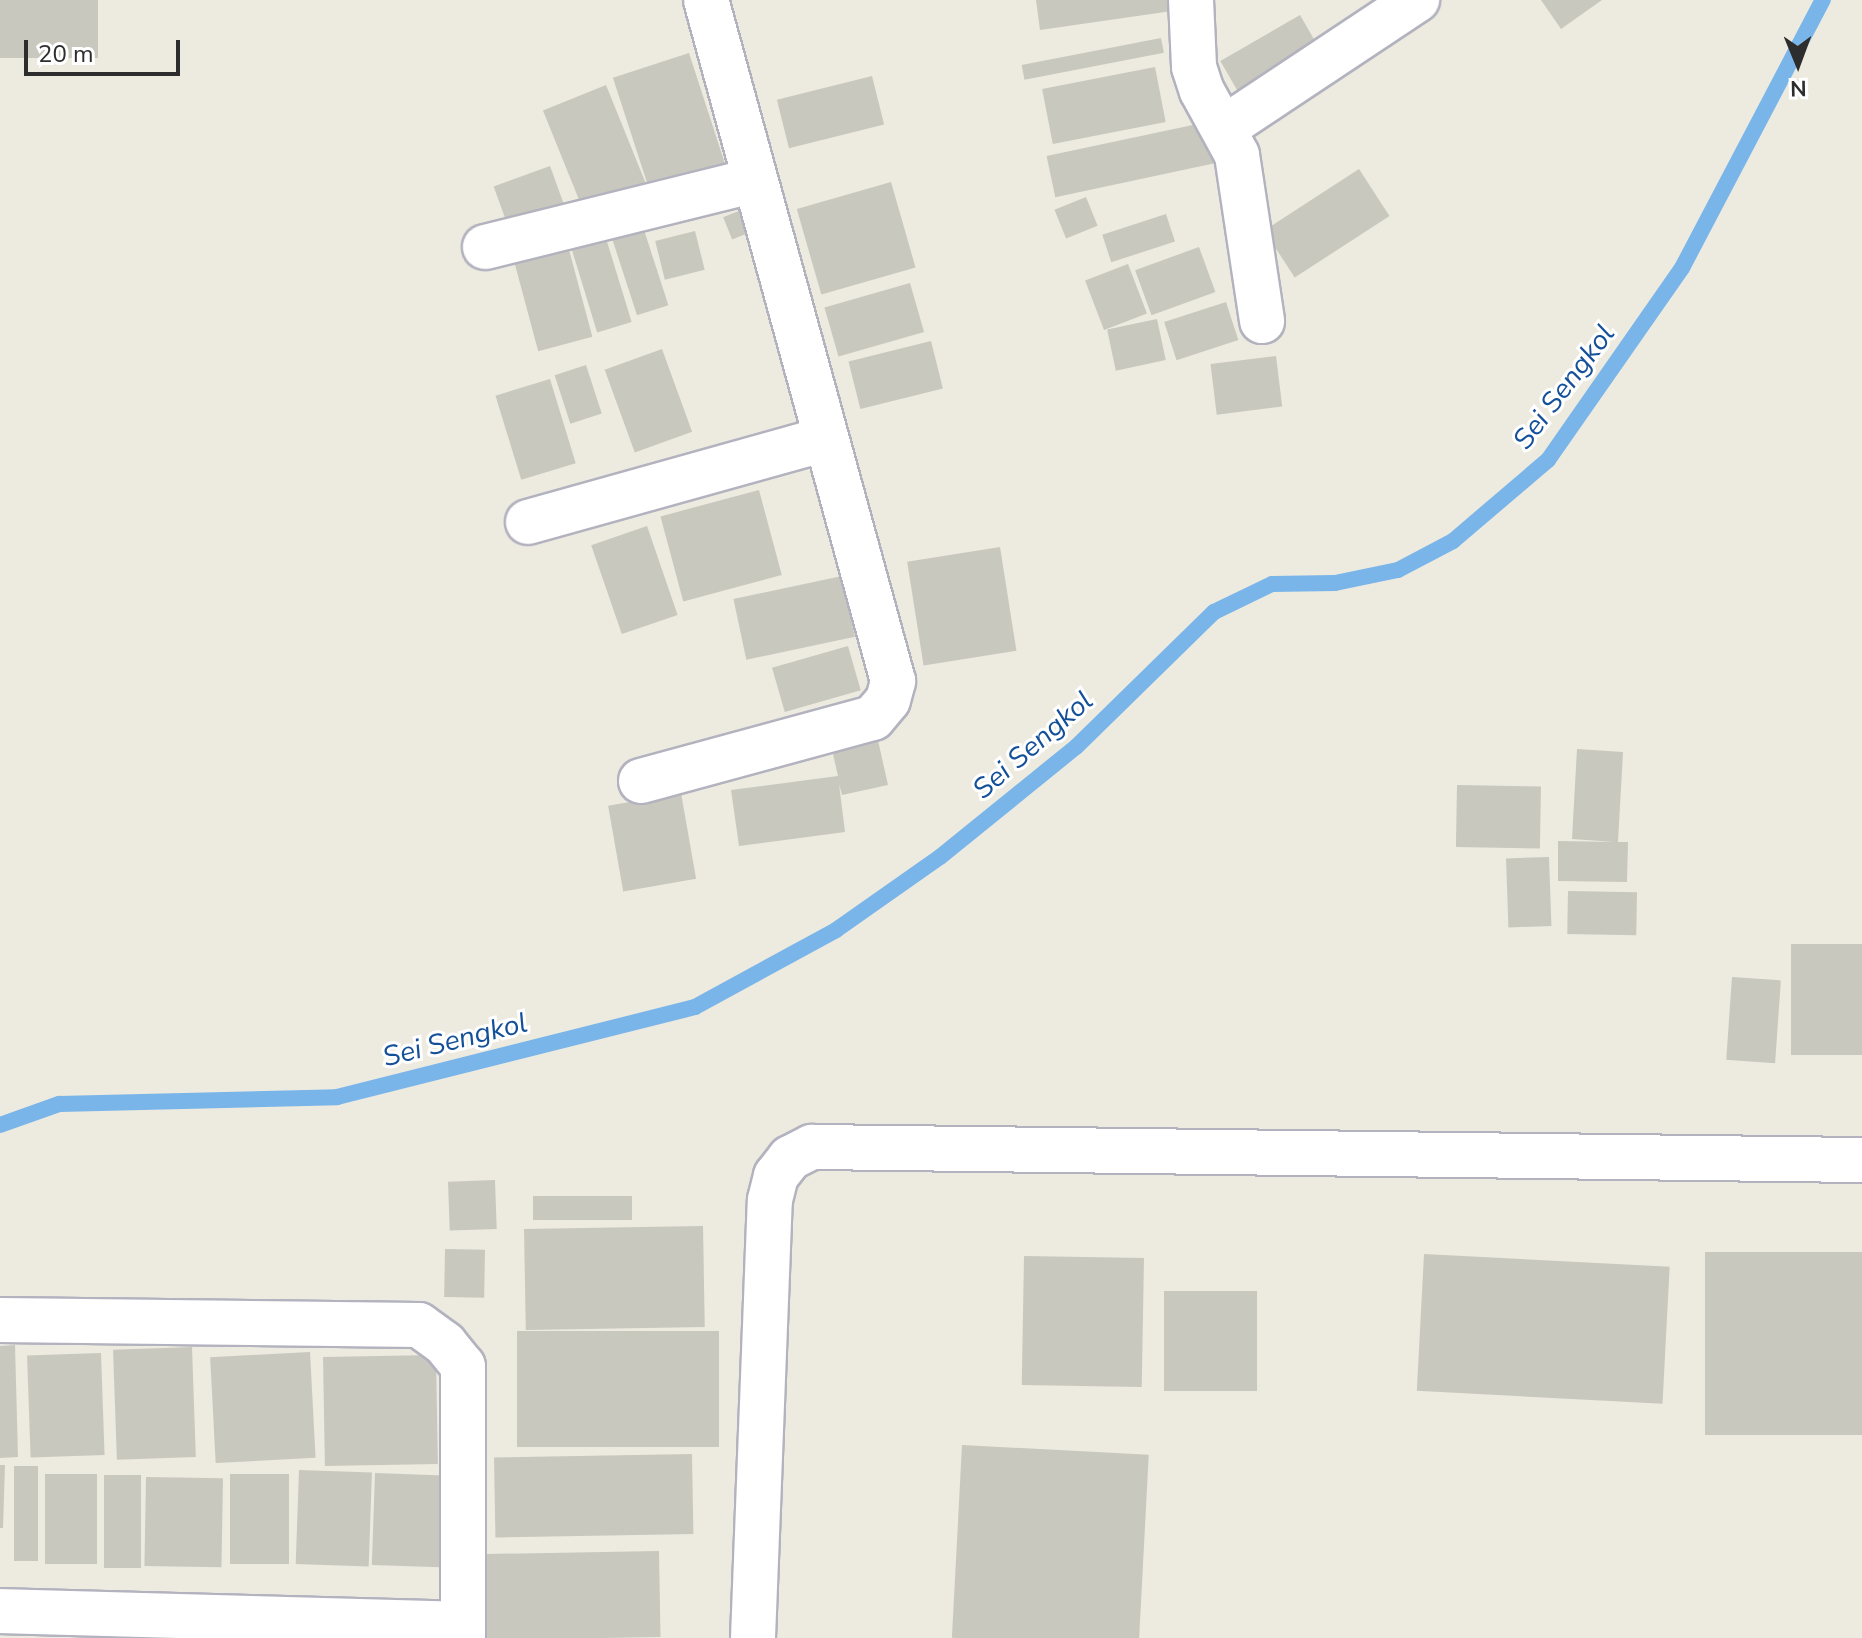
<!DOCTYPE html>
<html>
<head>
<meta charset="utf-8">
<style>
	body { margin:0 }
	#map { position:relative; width:1862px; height:1638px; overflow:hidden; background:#edeae0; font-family:"Nunito Sans",sans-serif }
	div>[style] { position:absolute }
	.stream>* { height:16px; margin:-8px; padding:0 8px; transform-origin:8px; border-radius:8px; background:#79b5e9 }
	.building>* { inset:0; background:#c9c8be; transform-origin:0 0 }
	.roads { filter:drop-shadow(2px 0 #b3b3bf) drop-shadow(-2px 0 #b3b3bf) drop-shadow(0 2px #b3b3bf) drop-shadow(0 -2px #b3b3bf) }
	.minor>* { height:44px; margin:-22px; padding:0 22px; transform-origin:22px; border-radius:22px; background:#fff }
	span { translate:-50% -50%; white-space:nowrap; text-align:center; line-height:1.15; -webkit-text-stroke:6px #fff; paint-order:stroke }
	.water-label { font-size:28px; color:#145099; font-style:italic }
	.north { position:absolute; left:1758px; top:24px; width:80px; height:80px; -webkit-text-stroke:6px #fff; paint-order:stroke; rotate:179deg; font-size:22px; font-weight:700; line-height:32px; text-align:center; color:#2d2d2d }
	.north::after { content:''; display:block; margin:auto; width:28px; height:36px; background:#2d2d2d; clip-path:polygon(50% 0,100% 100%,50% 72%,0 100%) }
	.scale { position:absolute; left:24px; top:40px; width:156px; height:36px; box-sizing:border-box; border:4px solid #2d2d2d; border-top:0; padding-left:10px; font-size:24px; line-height:28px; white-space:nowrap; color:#2d2d2d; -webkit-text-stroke:6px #fff; paint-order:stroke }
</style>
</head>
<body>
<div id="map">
	<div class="stream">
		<i style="left:0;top:1125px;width:63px;rotate:-19.6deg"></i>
		<i style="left:59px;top:1104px;width:278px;rotate:-1.4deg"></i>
		<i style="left:337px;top:1097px;width:369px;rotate:-14.1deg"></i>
		<i style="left:695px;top:1007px;width:161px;rotate:-28.6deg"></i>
		<i style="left:836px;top:930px;width:127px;rotate:-35.1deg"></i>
		<i style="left:940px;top:857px;width:175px;rotate:-39deg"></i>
		<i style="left:1076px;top:747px;width:193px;rotate:-44.4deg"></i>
		<i style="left:1214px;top:612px;width:64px;rotate:-25.8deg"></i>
		<i style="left:1272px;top:584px;width:63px;rotate:-0.9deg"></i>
		<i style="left:1335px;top:583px;width:64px;rotate:-11.7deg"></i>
		<i style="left:1398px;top:570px;width:62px;rotate:-27.8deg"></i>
		<i style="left:1453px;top:541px;width:125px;rotate:-40.5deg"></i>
		<i style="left:1548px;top:460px;width:234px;rotate:-55.1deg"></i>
		<i style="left:1682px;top:268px;width:303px;rotate:-62.3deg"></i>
	</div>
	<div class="building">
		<i style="left:0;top:0;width:98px;height:58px"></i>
		<i style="clip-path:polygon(1036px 0,1178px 0,1179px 10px,1040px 30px)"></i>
		<i style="clip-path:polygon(1541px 0,1602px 0,1561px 29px)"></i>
		<i style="left:1300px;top:15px;width:36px;height:92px;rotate:60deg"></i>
		<i style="left:1161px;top:38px;width:15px;height:142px;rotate:79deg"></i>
		<i style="left:689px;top:53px;width:117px;height:80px;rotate:72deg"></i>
		<i style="left:1155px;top:67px;width:56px;height:115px;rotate:79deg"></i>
		<i style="left:872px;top:76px;width:50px;height:98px;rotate:76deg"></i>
		<i style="left:606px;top:85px;width:109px;height:68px;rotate:68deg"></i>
		<i style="left:1207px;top:122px;width:42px;height:164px;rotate:78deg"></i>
		<i style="left:550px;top:166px;width:51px;height:60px;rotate:70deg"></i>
		<i style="left:1359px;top:169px;width:56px;height:113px;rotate:57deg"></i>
		<i style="left:891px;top:182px;width:89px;height:98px;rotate:74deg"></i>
		<i style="left:1086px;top:197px;width:31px;height:34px;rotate:68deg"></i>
		<i style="left:751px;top:206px;width:24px;height:30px;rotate:68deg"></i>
		<i style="left:1166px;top:214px;width:29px;height:67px;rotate:72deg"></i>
		<i style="left:644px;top:230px;width:79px;height:33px;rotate:72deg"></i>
		<i style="left:695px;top:231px;width:40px;height:41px;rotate:76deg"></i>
		<i style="left:605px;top:235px;width:91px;height:36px;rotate:73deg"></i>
		<i style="left:568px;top:246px;width:94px;height:56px;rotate:75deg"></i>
		<i style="left:1199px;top:247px;width:48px;height:68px;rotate:70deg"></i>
		<i style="left:1128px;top:264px;width:53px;height:46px;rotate:69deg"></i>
		<i style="left:910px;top:283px;width:51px;height:89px;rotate:74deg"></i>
		<i style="left:1226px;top:302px;width:40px;height:65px;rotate:72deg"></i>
		<i style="left:1157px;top:319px;width:42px;height:51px;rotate:78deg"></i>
		<i style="left:931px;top:341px;width:49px;height:85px;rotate:76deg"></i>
		<i style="left:662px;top:349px;width:88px;height:61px;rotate:70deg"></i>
		<i style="left:1276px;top:356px;width:51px;height:66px;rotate:83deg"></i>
		<i style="left:586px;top:365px;width:51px;height:33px;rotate:72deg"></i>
		<i style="left:550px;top:379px;width:88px;height:57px;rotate:73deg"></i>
		<i style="left:759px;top:490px;width:88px;height:102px;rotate:75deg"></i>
		<i style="left:647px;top:526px;width:94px;height:59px;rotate:71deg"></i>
		<i style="left:1000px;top:547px;width:105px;height:94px;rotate:81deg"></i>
		<i style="left:842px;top:576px;width:62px;height:111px;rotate:78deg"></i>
		<i style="left:848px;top:646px;width:46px;height:79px;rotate:74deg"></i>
		<i style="clip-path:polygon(877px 736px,888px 785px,842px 795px,839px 784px,845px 832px,739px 846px,731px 790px,838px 776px,831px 745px)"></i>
		<i style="clip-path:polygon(1577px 749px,1623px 752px,1618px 842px,1628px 842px,1627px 882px,1558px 881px,1558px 841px,1615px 842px,1572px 839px)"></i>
		<i style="left:1457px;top:785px;width:84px;height:62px;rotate:1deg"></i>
		<i style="left:681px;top:793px;width:87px;height:74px;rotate:80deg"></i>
		<i style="left:1549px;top:857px;width:69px;height:43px;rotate:88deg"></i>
		<i style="left:1568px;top:891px;width:69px;height:43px;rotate:1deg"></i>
		<i style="left:1862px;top:944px;width:111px;height:71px;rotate:90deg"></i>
		<i style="left:1732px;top:977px;width:49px;height:83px;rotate:4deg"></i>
		<i style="left:495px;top:1180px;width:49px;height:47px;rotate:88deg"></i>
		<i style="left:632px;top:1196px;width:24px;height:99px;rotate:90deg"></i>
		<i style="left:703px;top:1226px;width:101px;height:179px;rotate:89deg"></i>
		<i style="left:445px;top:1249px;width:40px;height:48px;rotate:1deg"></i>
		<i style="left:1705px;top:1252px;width:157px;height:183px"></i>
		<i style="left:1424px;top:1254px;width:246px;height:137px;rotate:3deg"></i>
		<i style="left:1024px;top:1256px;width:120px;height:129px;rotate:1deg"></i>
		<i style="left:1164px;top:1291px;width:93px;height:100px"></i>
		<i style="left:719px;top:1331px;width:116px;height:202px;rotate:90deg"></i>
		<i style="clip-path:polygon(15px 1345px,18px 1457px,0 1458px,0 1346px)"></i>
		<i style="left:192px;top:1347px;width:110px;height:79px;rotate:88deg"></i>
		<i style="left:310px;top:1352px;width:106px;height:100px;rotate:87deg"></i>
		<i style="left:101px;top:1353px;width:102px;height:74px;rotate:88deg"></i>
		<i style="left:436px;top:1355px;width:109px;height:113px;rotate:89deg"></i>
		<i style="left:962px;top:1445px;width:187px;height:193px;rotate:3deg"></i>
		<i style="left:692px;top:1454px;width:80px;height:198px;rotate:89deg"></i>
		<i style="clip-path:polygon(0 1465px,5px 1465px,3px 1528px,0 1528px)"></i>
		<i style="left:14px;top:1466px;width:24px;height:95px"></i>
		<i style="left:299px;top:1470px;width:73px;height:94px;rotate:2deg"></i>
		<i style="left:375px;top:1473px;width:69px;height:92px;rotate:2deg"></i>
		<i style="left:97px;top:1474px;width:90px;height:52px;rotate:90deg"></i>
		<i style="left:230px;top:1474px;width:59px;height:90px"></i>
		<i style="left:141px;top:1475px;width:93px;height:37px;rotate:90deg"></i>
		<i style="left:146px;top:1477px;width:77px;height:89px;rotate:1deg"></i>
		<i style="left:659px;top:1551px;width:86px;height:183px;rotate:89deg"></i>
	</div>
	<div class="roads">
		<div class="minor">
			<i style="left:1191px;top:0;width:67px;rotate:87.4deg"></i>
			<i style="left:1194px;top:67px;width:25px;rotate:72deg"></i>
			<i style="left:1202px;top:91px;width:73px;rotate:61.3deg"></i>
			<i style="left:1237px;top:155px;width:168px;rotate:81.4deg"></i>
			<i style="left:1224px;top:128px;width:232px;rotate:-33.6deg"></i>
			<i style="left:485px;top:247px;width:278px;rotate:-13.9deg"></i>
			<i style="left:528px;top:522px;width:309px;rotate:-15.6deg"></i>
			<i style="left:641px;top:781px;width:240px;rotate:-15.2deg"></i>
			<i style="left:873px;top:718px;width:23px;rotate:-50deg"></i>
			<i style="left:888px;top:700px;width:20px;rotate:-75deg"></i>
			<i style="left:893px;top:681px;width:706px;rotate:-105.35deg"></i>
			<i style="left:0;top:1320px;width:419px;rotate:0.7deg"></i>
			<i style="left:419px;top:1325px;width:32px;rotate:36deg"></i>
			<i style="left:445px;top:1344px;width:28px;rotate:51deg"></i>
			<i style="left:463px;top:1366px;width:272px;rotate:90deg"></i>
			<i style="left:0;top:1611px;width:463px;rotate:1.6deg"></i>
			<i style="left:753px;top:1638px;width:438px;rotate:-87.8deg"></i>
			<i style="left:770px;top:1200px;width:25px;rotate:-76deg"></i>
			<i style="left:776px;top:1176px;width:23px;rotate:-52deg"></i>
			<i style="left:790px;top:1158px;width:25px;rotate:-27deg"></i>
			<i style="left:812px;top:1147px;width:1050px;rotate:0.71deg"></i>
		</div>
	</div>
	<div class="water-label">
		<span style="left:1564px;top:387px;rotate:-53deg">Sei Sengkol</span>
		<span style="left:1033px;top:745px;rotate:-41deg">Sei Sengkol</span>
		<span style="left:455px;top:1040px;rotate:-14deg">Sei Sengkol</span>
	</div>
	<div class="north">N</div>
	<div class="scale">20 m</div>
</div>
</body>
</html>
